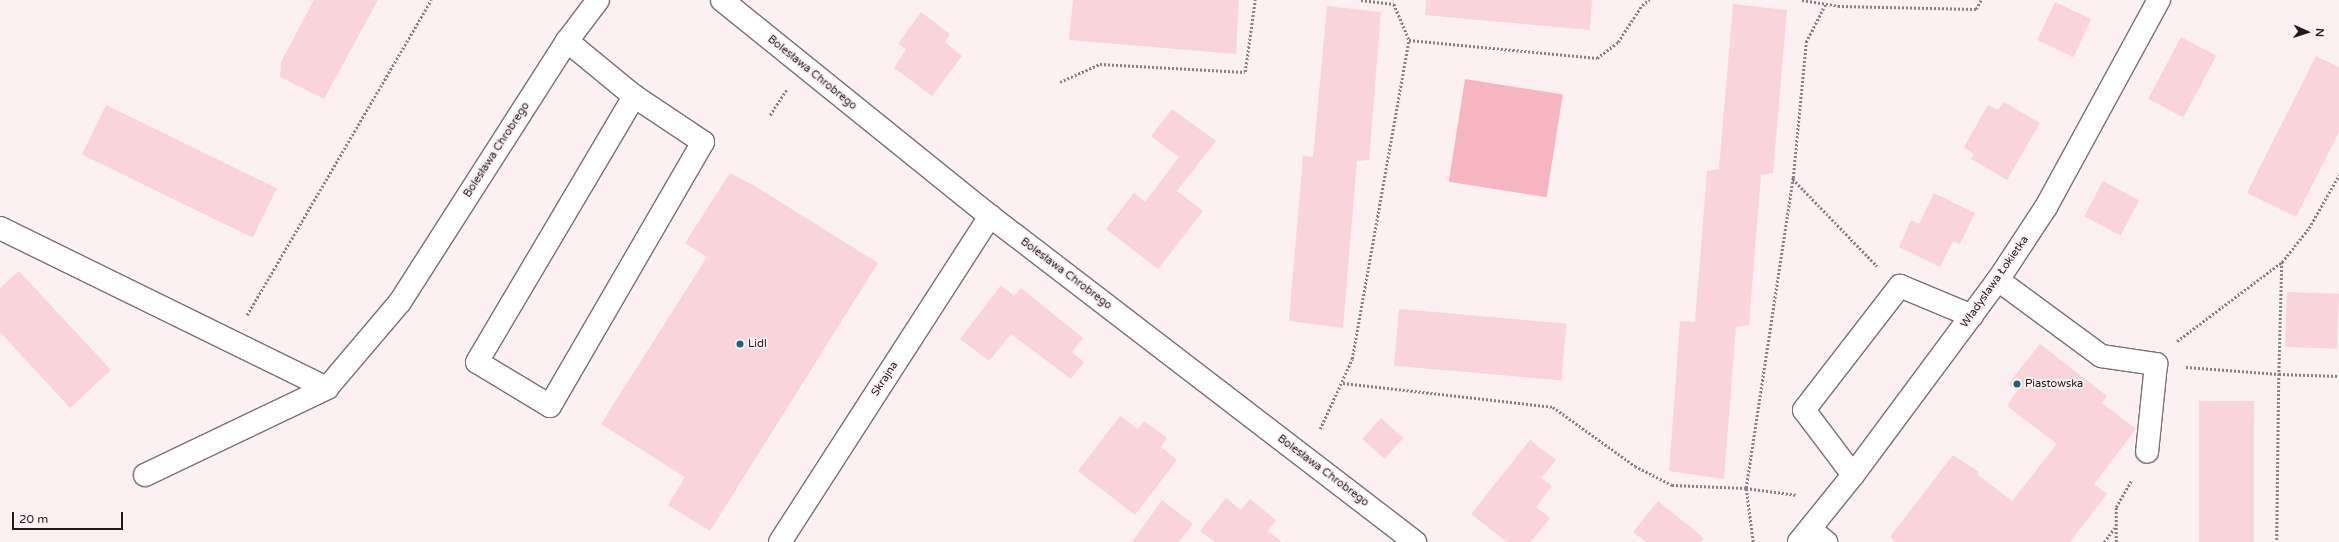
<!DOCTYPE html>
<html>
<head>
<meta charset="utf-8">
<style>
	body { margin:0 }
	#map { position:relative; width:2339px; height:542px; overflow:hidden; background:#fdf0f2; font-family:"Varela Round",sans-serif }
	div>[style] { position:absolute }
	.green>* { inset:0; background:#f5b6c1; transform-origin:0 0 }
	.building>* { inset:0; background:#f9d4da; transform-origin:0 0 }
	.path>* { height:2.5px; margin-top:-1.25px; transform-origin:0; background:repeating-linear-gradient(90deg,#888082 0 2px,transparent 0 4px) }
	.roads { filter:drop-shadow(1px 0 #7b7172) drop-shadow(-1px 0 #7b7172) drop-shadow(0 1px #7b7172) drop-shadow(0 -1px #7b7172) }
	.minor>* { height:22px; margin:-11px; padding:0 11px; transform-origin:11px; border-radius:11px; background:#fff }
	.dots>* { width:11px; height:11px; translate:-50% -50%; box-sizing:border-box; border:2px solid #fdf0f2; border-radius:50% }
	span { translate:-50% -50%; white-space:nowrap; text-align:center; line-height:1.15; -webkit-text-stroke:4px #fdf0f2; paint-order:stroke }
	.street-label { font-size:11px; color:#201c1d }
	.poi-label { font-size:11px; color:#201c1d }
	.left { translate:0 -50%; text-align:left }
	.north { position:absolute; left:2287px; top:12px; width:40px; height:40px; -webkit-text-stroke:3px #fdf0f2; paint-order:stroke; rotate:93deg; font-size:11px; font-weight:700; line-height:16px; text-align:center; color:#201c1d }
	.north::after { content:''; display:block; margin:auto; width:14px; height:18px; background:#201c1d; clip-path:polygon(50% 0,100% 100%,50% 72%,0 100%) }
	.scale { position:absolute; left:12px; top:512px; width:111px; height:18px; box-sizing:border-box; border:2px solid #201c1d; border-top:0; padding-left:5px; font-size:12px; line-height:14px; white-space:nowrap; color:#201c1d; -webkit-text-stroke:3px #fdf0f2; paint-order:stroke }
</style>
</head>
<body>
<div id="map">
	<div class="green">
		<i style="left:1465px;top:79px;width:99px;height:104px;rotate:9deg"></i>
	</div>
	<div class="building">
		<i style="clip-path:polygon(314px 0,378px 0,324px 99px,280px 77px,281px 62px)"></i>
		<i style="clip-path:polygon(1073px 0,1239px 0,1236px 54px,1069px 40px)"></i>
		<i style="clip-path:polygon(1426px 0,1592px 0,1590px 30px,1425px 15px)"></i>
		<i style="left:2055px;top:2px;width:40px;height:42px;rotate:25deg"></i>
		<i style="clip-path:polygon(1733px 4px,1787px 10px,1773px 173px,1761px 175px,1749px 325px,1736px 327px,1724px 479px,1669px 471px,1680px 321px,1695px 322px,1707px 171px,1719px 169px)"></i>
		<i style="clip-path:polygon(1327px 6px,1381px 12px,1369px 160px,1357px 161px,1343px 328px,1289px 321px,1303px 156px,1313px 157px)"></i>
		<i style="clip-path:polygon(921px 12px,950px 34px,945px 42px,962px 56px,932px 96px,894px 68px,906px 49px,898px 44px)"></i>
		<i style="left:2181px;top:37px;width:40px;height:70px;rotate:28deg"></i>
		<i style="clip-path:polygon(2316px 56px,2339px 67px,2339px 132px,2296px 217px,2247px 193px)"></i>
		<i style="clip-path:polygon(2004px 102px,2040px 123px,2007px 180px,1971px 159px,1974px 154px,1964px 147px,1988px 105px,1998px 110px)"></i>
		<i style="left:106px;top:105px;width:190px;height:55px;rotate:26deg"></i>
		<i style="clip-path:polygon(1172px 109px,1216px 141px,1177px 191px,1203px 211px,1158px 269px,1106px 229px,1134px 193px,1145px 202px,1179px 157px,1151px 136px)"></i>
		<i style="clip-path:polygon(730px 173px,753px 185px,878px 263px,710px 531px,668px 505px,685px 477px,601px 424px,707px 257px,685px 243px)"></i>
		<i style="left:2103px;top:181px;width:41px;height:40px;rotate:28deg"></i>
		<i style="clip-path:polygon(1934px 193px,1975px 213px,1960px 244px,1953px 241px,1940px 267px,1899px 247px,1911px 220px,1919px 224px)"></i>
		<i style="clip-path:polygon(19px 271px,111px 370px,70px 408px,0 332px,0 288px)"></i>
		<i style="clip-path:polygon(1001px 285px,1014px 296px,1021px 288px,1083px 338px,1072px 352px,1084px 362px,1071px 379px,1011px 334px,989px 361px,960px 339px)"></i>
		<i style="left:2287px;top:292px;width:52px;height:55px;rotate:2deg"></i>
		<i style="left:1399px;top:309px;width:168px;height:57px;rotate:5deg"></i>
		<i style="clip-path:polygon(2040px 344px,2107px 396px,2102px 403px,2136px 429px,2094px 484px,2107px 494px,2070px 542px,1896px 542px,1890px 537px,1953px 455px,1979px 472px,1977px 474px,2012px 501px,2057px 444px,2007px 406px,2017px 391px,2008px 384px)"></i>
		<i style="left:2199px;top:401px;width:55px;height:141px"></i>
		<i style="clip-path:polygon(1120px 416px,1138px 429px,1144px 421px,1167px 438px,1161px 447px,1177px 460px,1135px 515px,1078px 471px)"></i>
		<i style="left:1381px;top:418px;width:30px;height:28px;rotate:42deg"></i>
		<i style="clip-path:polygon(1530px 440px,1556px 460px,1541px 478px,1552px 486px,1536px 507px,1550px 518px,1531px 542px,1507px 542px,1471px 514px)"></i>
		<i style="clip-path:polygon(1226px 498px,1241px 510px,1250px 499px,1276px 520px,1268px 531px,1282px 542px,1215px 542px,1200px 531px)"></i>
		<i style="clip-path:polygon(1162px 500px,1193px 524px,1179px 542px,1132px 542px)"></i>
		<i style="clip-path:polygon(1658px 501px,1704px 538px,1701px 542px,1646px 542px,1633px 532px)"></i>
	</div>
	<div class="path">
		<i style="left:1361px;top:0;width:33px;rotate:7deg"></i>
		<i style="left:1394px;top:4px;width:39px;rotate:67deg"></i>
		<i style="left:1409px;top:40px;width:189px;rotate:5.5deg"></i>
		<i style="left:1597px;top:58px;width:26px;rotate:-37deg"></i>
		<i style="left:1618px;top:42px;width:44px;rotate:-57deg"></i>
		<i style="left:1642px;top:5px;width:9px;rotate:-36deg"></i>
		<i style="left:1802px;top:0;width:36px;rotate:9deg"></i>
		<i style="left:1838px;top:6px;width:138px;rotate:1.2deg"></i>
		<i style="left:1976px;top:9px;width:10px;rotate:-61deg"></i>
		<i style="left:1060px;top:82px;width:44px;rotate:-24.2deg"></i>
		<i style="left:1100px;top:64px;width:145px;rotate:3.2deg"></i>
		<i style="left:1245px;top:72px;width:73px;rotate:-82.1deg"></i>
		<i style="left:770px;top:115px;width:30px;rotate:-57deg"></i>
		<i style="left:1793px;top:179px;width:121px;rotate:46deg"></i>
		<i style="left:2282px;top:262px;width:112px;rotate:91.5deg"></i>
		<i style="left:2279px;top:374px;width:60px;rotate:1.9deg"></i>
		<i style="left:247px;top:315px;width:365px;rotate:-59.7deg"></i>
		<i style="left:2177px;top:341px;width:131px;rotate:-37deg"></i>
		<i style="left:2282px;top:262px;width:43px;rotate:-51.5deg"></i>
		<i style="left:2309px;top:228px;width:61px;rotate:-60.5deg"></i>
		<i style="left:2186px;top:367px;width:93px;rotate:4.3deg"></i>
		<i style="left:2279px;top:374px;width:168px;rotate:90.7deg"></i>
		<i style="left:1343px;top:383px;width:211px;rotate:6.5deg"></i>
		<i style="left:1553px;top:407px;width:101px;rotate:35.7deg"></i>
		<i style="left:1635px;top:466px;width:42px;rotate:27.2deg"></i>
		<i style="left:1672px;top:485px;width:74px;rotate:2.3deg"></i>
		<i style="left:1746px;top:488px;width:51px;rotate:7.8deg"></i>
		<i style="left:1320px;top:429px;width:77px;rotate:-65.4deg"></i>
		<i style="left:1352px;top:359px;width:324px;rotate:-79.9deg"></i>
		<i style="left:1753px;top:542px;width:54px;rotate:-97.4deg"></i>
		<i style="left:1746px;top:488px;width:314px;rotate:-81.4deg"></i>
		<i style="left:1793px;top:178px;width:137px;rotate:-84.5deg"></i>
		<i style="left:1806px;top:42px;width:42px;rotate:-62.8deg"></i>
		<i style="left:2104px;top:542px;width:20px;rotate:-53deg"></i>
		<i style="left:2116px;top:542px;width:35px;rotate:-90deg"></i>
		<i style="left:2116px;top:507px;width:32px;rotate:-60deg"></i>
	</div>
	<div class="roads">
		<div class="minor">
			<i style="left:722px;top:0;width:344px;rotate:38.9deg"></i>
			<i style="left:990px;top:216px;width:536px;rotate:37.49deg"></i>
			<i style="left:567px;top:41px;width:87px;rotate:39.4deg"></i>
			<i style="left:634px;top:96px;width:83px;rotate:33.7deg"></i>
			<i style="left:703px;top:142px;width:305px;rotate:120.1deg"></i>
			<i style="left:550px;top:406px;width:85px;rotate:-148.9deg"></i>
			<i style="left:477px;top:362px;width:309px;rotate:-59.4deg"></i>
			<i style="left:0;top:228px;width:364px;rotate:26.1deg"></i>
			<i style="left:327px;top:388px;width:113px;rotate:-49.7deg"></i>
			<i style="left:400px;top:302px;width:310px;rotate:-57.4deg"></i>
			<i style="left:567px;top:41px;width:51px;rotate:-52.9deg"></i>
			<i style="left:1998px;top:280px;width:128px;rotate:36.4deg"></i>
			<i style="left:2101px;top:356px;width:56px;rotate:8.3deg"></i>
			<i style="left:2156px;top:364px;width:88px;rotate:95.8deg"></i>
			<i style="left:145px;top:475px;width:202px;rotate:-25.5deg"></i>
			<i style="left:1853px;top:475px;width:81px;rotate:-127deg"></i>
			<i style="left:1804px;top:410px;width:157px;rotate:-52.3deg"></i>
			<i style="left:1900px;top:286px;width:78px;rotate:22.6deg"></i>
			<i style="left:1810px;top:529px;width:21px;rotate:39deg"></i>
			<i style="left:780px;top:542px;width:388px;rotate:-57.2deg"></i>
			<i style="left:1799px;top:542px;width:86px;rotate:-51.1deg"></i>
			<i style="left:1853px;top:475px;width:243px;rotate:-53.4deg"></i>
			<i style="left:1998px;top:280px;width:87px;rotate:-56.7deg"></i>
			<i style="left:2046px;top:207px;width:236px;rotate:-61.4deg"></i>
		</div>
	</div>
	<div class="dots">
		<i style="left:740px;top:344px;background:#1f6675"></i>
		<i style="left:2017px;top:384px;background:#1f6675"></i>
	</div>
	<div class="street-label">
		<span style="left:812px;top:73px;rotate:39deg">Bolesława Chrobrego</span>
		<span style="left:497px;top:150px;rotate:-57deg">Bolesława Chrobrego</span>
		<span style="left:1066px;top:274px;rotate:37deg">Bolesława Chrobrego</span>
		<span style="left:1995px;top:282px;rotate:-55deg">Władysława Łokietka</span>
		<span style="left:885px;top:379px;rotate:-57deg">Skrajna</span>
		<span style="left:1323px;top:471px;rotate:37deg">Bolesława Chrobrego</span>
	</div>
	<div class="poi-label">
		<span class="left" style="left:748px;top:344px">Lidl</span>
		<span class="left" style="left:2025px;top:384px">Piastowska</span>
	</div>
	<div class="north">N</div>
	<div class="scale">20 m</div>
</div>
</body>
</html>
